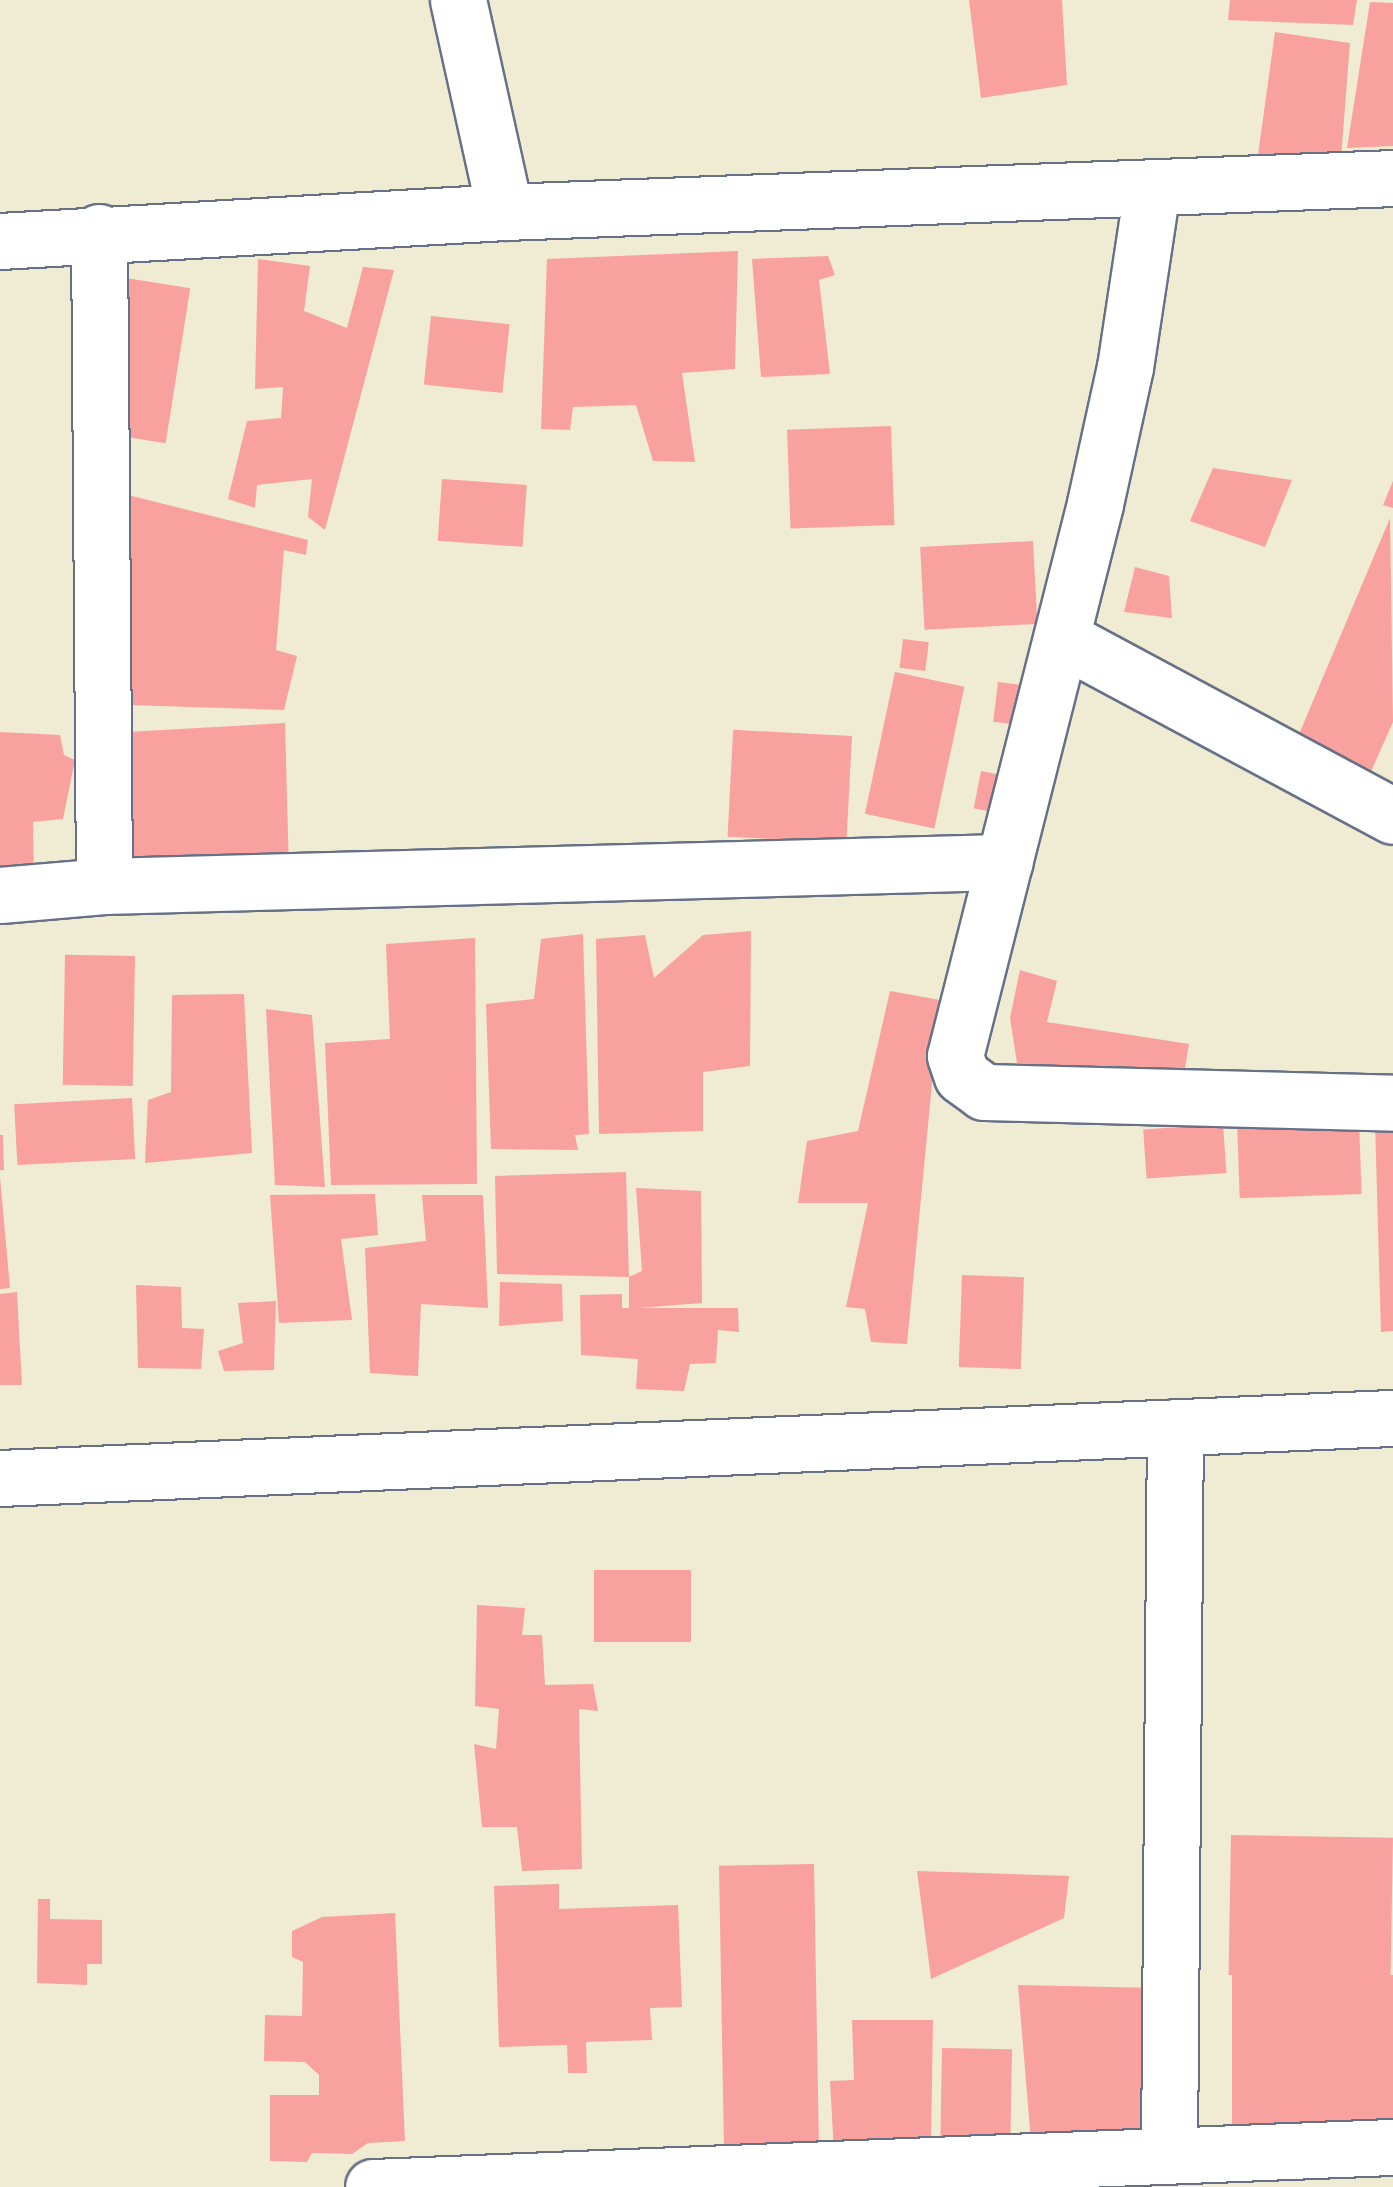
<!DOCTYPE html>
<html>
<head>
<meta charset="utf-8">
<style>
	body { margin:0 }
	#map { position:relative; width:1393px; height:2187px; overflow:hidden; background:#f0ebd3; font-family:Mali,sans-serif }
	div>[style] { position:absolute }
	.building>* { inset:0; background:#f9a19f; transform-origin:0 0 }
	.roads { filter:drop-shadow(2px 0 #667187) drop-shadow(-2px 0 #667187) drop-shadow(0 2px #667187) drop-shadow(0 -2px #667187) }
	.street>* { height:55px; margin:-27.5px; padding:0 27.5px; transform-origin:27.5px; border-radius:27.5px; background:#fff }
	span { translate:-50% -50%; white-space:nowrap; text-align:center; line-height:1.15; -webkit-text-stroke:8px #fff; paint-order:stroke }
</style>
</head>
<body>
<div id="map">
	<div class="building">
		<i style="clip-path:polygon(969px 0,1062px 0,1067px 85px,981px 98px)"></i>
		<i style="clip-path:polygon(1230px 0,1357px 0,1353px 25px,1228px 20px)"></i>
		<i style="clip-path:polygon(1370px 2px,1393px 3px,1393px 146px,1347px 148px)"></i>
		<i style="clip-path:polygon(1275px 32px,1350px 43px,1341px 158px,1257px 162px)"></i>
		<i style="clip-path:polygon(738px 251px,735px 369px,682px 373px,695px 462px,653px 461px,636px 405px,573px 407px,570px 430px,541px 429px,547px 259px)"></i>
		<i style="clip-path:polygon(828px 256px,835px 275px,819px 280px,830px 374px,761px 377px,752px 259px)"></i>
		<i style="clip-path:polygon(258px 259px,310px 266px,304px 311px,347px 328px,363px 267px,394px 270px,325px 530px,308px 517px,312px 479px,257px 485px,255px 508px,228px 499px,247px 421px,281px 418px,283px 387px,255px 389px)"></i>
		<i style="left:126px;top:278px;width:65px;height:157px;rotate:9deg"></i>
		<i style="left:431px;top:316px;width:79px;height:69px;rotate:6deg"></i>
		<i style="left:891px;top:426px;width:99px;height:104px;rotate:88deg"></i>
		<i style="clip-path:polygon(1213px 468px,1292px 480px,1265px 547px,1190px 521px)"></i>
		<i style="left:442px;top:479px;width:85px;height:62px;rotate:4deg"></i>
		<i style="clip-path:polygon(1393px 481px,1393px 508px,1383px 505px)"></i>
		<i style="clip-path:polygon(112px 491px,308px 540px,306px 555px,284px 550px,276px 650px,297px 656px,284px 710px,127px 705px)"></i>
		<i style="clip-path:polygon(1390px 518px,1393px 722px,1369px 776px,1297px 739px)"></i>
		<i style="left:1033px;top:541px;width:83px;height:113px;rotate:87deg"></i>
		<i style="clip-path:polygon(1135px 567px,1169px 576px,1172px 618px,1124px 612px)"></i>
		<i style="left:903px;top:639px;width:26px;height:29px;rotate:7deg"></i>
		<i style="left:895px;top:672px;width:71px;height:145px;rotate:12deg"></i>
		<i style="left:998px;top:682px;width:34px;height:40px;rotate:7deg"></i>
		<i style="clip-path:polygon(285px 723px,289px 871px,128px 873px,117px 796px,131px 782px,127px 732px)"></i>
		<i style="clip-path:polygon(0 732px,60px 735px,64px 755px,75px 760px,63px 819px,33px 822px,34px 882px,0 883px)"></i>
		<i style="left:852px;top:736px;width:107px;height:119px;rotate:93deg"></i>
		<i style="left:981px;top:771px;width:38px;height:38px;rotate:11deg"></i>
		<i style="clip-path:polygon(751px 931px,750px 1066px,703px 1072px,703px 1131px,599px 1134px,596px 939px,645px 935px,654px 978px,703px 935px)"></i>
		<i style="clip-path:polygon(583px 934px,589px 1134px,575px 1135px,578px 1150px,491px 1149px,486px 1004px,534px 999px,541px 939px)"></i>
		<i style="clip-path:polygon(475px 938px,477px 1184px,331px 1185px,325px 1043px,390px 1039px,386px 944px)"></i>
		<i style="left:135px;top:956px;width:130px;height:70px;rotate:91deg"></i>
		<i style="clip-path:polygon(1020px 970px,1057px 981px,1047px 1022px,1189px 1044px,1182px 1086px,1017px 1063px,1010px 1018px)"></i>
		<i style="clip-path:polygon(890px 991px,940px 1000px,907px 1344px,871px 1342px,865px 1309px,846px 1307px,868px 1203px,798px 1203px,807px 1141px,858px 1131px)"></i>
		<i style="clip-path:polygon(244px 994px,252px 1153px,145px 1163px,148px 1100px,171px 1092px,172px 995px)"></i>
		<i style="clip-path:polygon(266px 1009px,312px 1015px,325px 1187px,275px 1185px)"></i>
		<i style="left:132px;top:1098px;width:61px;height:118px;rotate:87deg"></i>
		<i style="left:1359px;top:1119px;width:75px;height:122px;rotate:88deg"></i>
		<i style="clip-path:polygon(1375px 1122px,1393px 1122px,1393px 1331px,1381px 1332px)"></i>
		<i style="left:1223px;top:1124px;width:49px;height:80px;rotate:86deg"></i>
		<i style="clip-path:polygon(0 1135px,3px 1135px,4px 1170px,0 1170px)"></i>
		<i style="clip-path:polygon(626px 1172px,629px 1277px,642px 1271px,636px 1188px,701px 1191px,702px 1303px,638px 1308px,738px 1308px,739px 1332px,718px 1330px,716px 1363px,690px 1364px,684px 1391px,636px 1389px,638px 1359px,581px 1355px,580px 1295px,622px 1294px,622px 1308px,629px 1308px,629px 1277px,497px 1274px,495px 1176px)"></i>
		<i style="clip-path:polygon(0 1177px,10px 1288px,0 1289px)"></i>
		<i style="clip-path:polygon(375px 1194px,378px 1235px,341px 1239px,352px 1320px,279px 1323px,270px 1195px)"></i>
		<i style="clip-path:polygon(422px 1195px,483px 1195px,488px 1308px,421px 1304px,418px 1376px,370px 1373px,365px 1248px,426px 1241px)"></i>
		<i style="left:962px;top:1275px;width:62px;height:92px;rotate:2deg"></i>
		<i style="clip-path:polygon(500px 1282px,562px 1284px,563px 1321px,499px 1326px)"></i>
		<i style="clip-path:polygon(136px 1285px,181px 1287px,182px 1328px,204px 1329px,201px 1369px,138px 1368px)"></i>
		<i style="clip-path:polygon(17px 1292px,22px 1385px,0 1385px,0 1294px)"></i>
		<i style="clip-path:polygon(276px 1301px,274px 1370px,224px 1371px,218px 1351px,243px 1343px,238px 1303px)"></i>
		<i style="left:691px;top:1570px;width:72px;height:97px;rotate:90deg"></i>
		<i style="clip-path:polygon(477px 1605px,525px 1608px,522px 1635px,542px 1635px,545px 1685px,593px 1684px,598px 1711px,579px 1709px,582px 1869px,522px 1871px,517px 1827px,482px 1827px,474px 1744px,496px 1749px,499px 1709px,475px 1706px)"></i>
		<i style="left:1231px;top:1835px;width:162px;height:140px;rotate:1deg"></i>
		<i style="left:814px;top:1864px;width:287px;height:95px;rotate:89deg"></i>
		<i style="clip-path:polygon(917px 1871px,1069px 1876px,1064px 1918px,931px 1979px)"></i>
		<i style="clip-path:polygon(559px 1884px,559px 1909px,678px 1905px,682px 2007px,650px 2008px,652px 2040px,586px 2042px,587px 2073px,568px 2073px,567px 2045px,499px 2047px,494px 1886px)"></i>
		<i style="clip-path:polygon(38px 1899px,50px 1899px,50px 1919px,102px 1920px,102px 1964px,87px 1964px,87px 1985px,37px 1983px)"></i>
		<i style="clip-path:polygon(395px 1913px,405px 2141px,368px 2143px,352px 2154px,312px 2153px,307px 2162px,270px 2161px,270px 2095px,319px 2095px,319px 2075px,305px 2062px,264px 2061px,265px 2015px,302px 2016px,303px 1962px,292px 1957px,292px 1931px,322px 1917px)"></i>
		<i style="left:1393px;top:1975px;width:149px;height:161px;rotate:90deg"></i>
		<i style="clip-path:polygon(1018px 1985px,1156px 1988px,1154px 2138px,1031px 2141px)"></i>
		<i style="clip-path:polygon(852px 2020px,933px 2020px,931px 2142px,834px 2153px,830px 2081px,854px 2080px)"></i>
		<i style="left:942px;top:2048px;width:70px;height:89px;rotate:1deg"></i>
	</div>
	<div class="roads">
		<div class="street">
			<i style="left:458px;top:0;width:217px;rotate:77.5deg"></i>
			<i style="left:1152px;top:189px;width:180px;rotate:98.6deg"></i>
			<i style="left:1125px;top:367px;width:140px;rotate:102.4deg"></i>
			<i style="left:1095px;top:504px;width:569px;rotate:104.23deg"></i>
			<i style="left:955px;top:1056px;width:21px;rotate:71deg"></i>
			<i style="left:962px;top:1076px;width:27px;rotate:36deg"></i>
			<i style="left:984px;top:1092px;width:409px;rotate:1.5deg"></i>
			<i style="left:99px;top:232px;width:654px;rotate:89.56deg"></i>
			<i style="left:0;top:241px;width:506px;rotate:-3.29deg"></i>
			<i style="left:505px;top:212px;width:889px;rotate:-2.19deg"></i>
			<i style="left:1063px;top:639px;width:374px;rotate:28.2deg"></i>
			<i style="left:0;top:895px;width:104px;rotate:-4.9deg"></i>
			<i style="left:104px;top:886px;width:901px;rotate:-1.53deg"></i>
			<i style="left:0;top:1478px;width:1394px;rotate:-2.47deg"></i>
			<i style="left:1169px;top:2153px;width:726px;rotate:-89.53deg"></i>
			<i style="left:373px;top:2187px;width:1021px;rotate:-2.25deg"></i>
		</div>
	</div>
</div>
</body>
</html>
